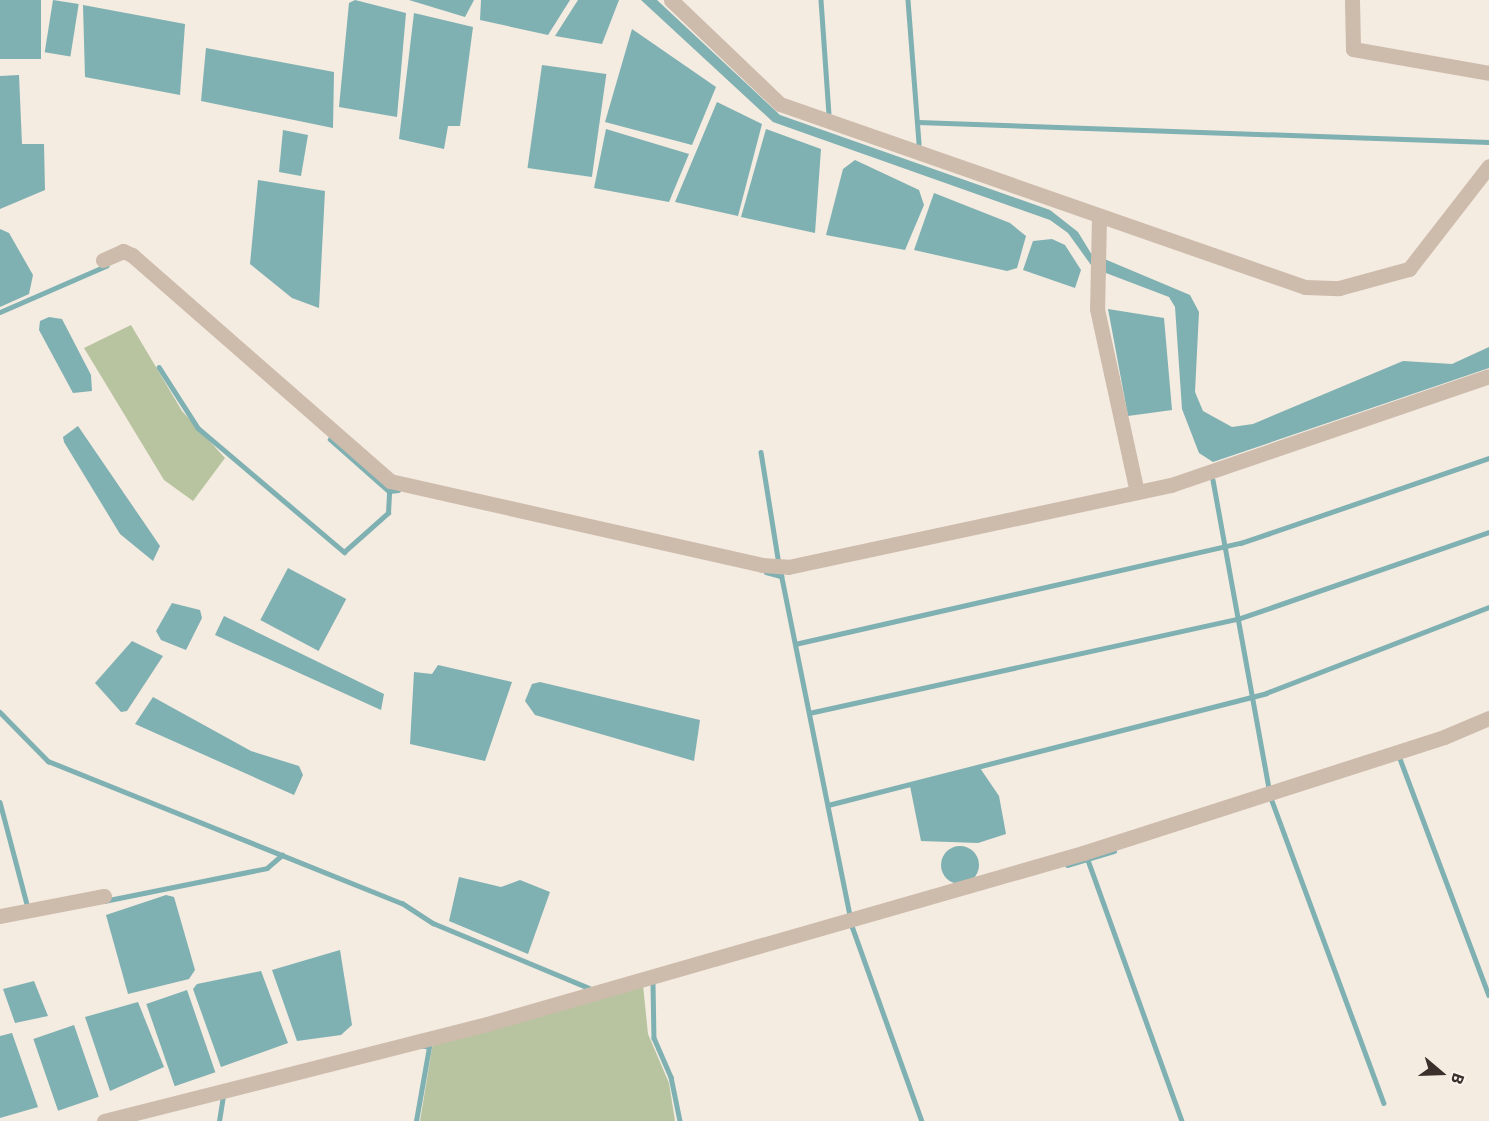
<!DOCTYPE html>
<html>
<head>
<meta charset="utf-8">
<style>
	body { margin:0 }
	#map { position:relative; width:1489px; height:1121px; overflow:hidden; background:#f4ebe1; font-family:"Noto Sans",sans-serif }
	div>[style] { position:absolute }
	.green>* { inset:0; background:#b8c4a0 }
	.water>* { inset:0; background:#7fb0b2; transform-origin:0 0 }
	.round { border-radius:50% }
	.stream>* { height:4.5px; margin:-2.25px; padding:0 2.25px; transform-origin:2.25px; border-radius:2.25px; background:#7fb0b2 }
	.minor>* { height:15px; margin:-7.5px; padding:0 7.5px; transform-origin:7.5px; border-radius:7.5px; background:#cdbbac }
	span { translate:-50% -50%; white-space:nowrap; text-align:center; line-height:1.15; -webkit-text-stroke:6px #fbf5ee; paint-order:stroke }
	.north { position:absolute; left:1411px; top:1043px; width:60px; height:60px; -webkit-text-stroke:4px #fbf5ee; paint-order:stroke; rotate:109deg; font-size:16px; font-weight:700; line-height:24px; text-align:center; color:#3b302b }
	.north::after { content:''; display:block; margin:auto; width:21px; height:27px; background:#3b302b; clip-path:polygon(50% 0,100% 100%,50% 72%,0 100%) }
</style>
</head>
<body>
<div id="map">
	<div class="green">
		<i style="clip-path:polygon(131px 325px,182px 411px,225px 458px,193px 501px,164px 480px,84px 348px)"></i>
		<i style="clip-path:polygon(643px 985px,648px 1034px,669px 1083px,675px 1121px,420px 1121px,433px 1042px)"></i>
	</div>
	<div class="water">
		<i style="left:0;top:0;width:41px;height:59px"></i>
		<i style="left:53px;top:0;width:26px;height:53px;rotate:9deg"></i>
		<i style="clip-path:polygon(355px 0,406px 13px,397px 117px,339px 107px,349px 3px)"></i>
		<i style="clip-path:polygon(409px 0,474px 0,465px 17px)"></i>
		<i style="clip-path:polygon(481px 0,570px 0,548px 35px,480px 20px)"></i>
		<i style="clip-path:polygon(578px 0,619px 0,602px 44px,555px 36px)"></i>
		<i style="clip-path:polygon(641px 0,657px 0,780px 115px,1050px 210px,1078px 232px,1092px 255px,1091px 265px,1068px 233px,1050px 220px,773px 122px)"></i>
		<i style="clip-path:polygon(83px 5px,185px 24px,180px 95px,85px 77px)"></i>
		<i style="clip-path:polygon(414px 13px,473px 27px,460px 126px,448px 126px,444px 149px,399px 139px)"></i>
		<i style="clip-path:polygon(632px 29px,716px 87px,692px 145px,605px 122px)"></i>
		<i style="clip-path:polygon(206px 48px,334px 72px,333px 128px,201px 101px)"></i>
		<i style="left:542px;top:65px;width:65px;height:104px;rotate:8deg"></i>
		<i style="clip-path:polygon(19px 75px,22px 144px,44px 144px,45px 190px,0 209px,0 76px)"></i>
		<i style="clip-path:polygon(717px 102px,762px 124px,738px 216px,675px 202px)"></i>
		<i style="clip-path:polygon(606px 129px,689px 154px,669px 202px,594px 188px)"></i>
		<i style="clip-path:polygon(766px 129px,821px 149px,815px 233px,741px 217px)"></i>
		<i style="clip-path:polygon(283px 130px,308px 135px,301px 176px,279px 172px)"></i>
		<i style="clip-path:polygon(855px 160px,919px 190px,924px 205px,905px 250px,826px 235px,843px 169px)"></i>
		<i style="clip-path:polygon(258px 180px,325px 191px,319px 308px,292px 298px,250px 264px)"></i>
		<i style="clip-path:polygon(934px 193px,1010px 223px,1026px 236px,1017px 268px,1007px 271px,914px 250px)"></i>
		<i style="clip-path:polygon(0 229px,9px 233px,33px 275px,29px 294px,0 307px)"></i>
		<i style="clip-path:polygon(1052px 239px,1065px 245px,1081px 270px,1075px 288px,1023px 270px,1033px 241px)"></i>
		<i style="clip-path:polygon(1102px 258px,1190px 295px,1199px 312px,1195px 392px,1203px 411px,1232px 427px,1253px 424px,1403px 361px,1452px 364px,1489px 347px,1489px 368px,1213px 462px,1199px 453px,1182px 409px,1175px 307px,1169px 297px,1106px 273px)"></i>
		<i style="clip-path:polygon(1108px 309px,1164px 318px,1172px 410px,1128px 416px)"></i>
		<i style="clip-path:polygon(49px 317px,62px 319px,91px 375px,92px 391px,73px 393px,39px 330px,40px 321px)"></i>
		<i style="clip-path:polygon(78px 426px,160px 546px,153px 561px,120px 534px,64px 442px,63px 437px)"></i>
		<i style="left:288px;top:568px;width:66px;height:59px;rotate:28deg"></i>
		<i style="clip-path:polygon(172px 603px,200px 610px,202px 618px,186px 650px,161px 640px,156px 631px)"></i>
		<i style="clip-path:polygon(224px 616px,384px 694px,381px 710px,215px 635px)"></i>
		<i style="clip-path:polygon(132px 641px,163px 656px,127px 711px,121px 712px,95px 683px)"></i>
		<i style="clip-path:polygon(438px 665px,512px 682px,485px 761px,410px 744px,414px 672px,432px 674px)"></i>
		<i style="clip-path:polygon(540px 682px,700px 720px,694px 761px,535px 715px,525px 701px,532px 684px)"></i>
		<i style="clip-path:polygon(153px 697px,251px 751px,299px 766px,303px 775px,294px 795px,135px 724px)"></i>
		<i style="clip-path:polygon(980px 768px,999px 796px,1006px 834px,978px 843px,921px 841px,910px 786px)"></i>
		<i class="round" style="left:941px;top:846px;width:38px;height:38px"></i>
		<i style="clip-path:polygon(459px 877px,501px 887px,520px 880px,550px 892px,528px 954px,449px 921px)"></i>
		<i style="clip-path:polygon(166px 895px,174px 897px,195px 970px,189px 979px,128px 994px,106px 915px)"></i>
		<i style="clip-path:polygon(340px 950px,352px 1025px,341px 1035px,297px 1041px,272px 970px)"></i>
		<i style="clip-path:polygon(261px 971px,288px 1043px,221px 1067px,193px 989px,197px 984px)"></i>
		<i style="clip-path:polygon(34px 981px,48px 1016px,15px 1023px,3px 989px)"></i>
		<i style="left:187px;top:990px;width:87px;height:43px;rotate:71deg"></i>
		<i style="clip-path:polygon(138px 1002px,164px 1067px,110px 1091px,85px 1017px)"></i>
		<i style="left:74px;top:1025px;width:76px;height:43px;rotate:71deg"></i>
		<i style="clip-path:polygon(12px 1033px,38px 1107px,0 1118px,0 1036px)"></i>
	</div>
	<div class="stream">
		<i style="left:821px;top:0;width:113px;rotate:86deg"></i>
		<i style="left:908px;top:0;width:144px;rotate:85.6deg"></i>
		<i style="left:918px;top:122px;width:571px;rotate:2.01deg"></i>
		<i style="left:0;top:312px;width:116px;rotate:-23.5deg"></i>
		<i style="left:159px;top:367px;width:72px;rotate:57.4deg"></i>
		<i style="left:198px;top:428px;width:192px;rotate:40.3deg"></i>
		<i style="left:344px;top:552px;width:59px;rotate:-41.6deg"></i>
		<i style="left:388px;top:513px;width:22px;rotate:-87deg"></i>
		<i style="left:330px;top:439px;width:79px;rotate:41.4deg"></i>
		<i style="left:389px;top:491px;width:9px;rotate:-6deg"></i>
		<i style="left:761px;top:452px;width:114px;rotate:80.9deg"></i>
		<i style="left:1213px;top:480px;width:323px;rotate:79.7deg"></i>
		<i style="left:1271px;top:798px;width:325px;rotate:69.7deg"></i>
		<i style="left:766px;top:572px;width:16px;rotate:15deg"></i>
		<i style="left:781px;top:573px;width:360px;rotate:78.6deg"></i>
		<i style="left:852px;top:926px;width:207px;rotate:70.3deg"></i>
		<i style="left:795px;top:644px;width:457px;rotate:-12.8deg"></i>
		<i style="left:1241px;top:543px;width:262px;rotate:-18.9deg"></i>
		<i style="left:0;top:712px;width:69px;rotate:45.6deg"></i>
		<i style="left:48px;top:761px;width:381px;rotate:21.9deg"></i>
		<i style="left:402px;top:903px;width:37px;rotate:33deg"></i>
		<i style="left:433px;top:923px;width:169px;rotate:22.6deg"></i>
		<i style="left:809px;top:713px;width:439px;rotate:-12.4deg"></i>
		<i style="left:1238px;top:619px;width:266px;rotate:-19.1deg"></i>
		<i style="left:1399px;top:756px;width:255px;rotate:69.4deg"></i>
		<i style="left:0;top:802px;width:110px;rotate:75.2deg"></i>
		<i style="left:828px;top:805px;width:452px;rotate:-14.3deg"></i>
		<i style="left:1266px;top:693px;width:239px;rotate:-21.1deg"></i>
		<i style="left:1088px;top:860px;width:277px;rotate:70.2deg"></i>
		<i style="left:1067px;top:865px;width:49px;rotate:-16.6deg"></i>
		<i style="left:104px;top:901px;width:166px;rotate:-11.4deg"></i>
		<i style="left:267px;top:868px;width:20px;rotate:-41deg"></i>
		<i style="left:653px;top:983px;width:55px;rotate:89deg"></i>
		<i style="left:654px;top:1038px;width:43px;rotate:66.4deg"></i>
		<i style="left:671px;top:1077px;width:45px;rotate:78.4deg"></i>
		<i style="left:219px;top:1121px;width:25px;rotate:-81deg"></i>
		<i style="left:416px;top:1121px;width:75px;rotate:-80deg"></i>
		<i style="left:429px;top:1047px;width:7px;rotate:-172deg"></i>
	</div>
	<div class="minor">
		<i style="left:671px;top:0;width:151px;rotate:43.7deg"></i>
		<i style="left:780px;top:104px;width:556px;rotate:19.22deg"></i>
		<i style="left:1305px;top:287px;width:34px;rotate:2deg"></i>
		<i style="left:1339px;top:288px;width:73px;rotate:-15.2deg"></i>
		<i style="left:1409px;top:269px;width:130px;rotate:-52.2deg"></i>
		<i style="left:1352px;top:0;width:49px;rotate:88.8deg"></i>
		<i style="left:1353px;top:49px;width:138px;rotate:10deg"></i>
		<i style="left:1099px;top:217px;width:92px;rotate:91.2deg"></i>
		<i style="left:1097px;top:309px;width:187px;rotate:77.7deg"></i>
		<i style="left:103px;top:260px;width:22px;rotate:-24deg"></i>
		<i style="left:123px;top:251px;width:10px;rotate:24deg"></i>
		<i style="left:132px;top:255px;width:343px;rotate:41.2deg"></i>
		<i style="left:390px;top:481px;width:381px;rotate:12.7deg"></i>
		<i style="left:762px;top:565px;width:26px;rotate:4deg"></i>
		<i style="left:788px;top:567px;width:392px;rotate:-12.1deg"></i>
		<i style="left:1171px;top:485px;width:336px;rotate:-18.9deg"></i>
		<i style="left:0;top:916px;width:106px;rotate:-10.9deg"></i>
		<i style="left:104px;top:1121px;width:395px;rotate:-14.2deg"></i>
		<i style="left:487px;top:1024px;width:620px;rotate:-16.01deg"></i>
		<i style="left:1083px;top:853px;width:379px;rotate:-17.8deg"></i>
		<i style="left:1444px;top:737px;width:49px;rotate:-22.9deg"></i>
	</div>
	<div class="north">B</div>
</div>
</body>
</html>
